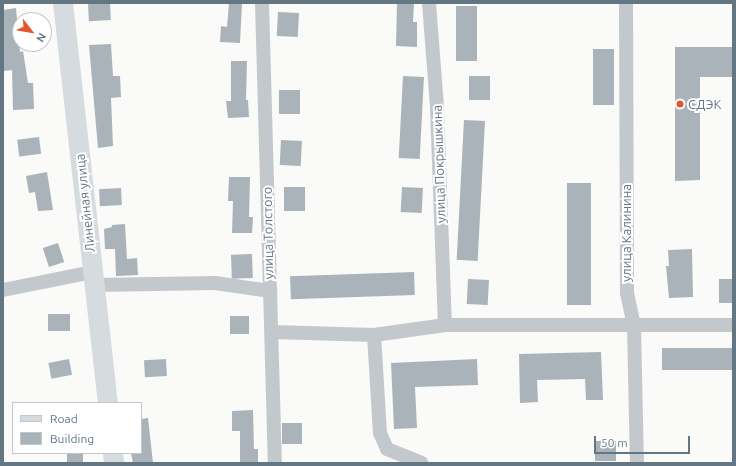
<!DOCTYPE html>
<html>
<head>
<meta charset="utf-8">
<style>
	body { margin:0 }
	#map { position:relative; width:736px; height:466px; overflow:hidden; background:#fafaf8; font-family:Ubuntu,sans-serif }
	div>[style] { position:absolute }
	.building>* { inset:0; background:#aab3b9; transform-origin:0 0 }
	.street>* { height:14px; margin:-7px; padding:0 7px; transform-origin:7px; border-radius:7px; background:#c3c8cc }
	.secondary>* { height:20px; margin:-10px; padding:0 10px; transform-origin:10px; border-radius:10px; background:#d6dbdf }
	.dots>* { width:11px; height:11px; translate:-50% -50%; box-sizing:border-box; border:2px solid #fff; border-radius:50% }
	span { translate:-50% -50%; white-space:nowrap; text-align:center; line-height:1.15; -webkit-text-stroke:4px #fff; paint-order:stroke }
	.poi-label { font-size:13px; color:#657683 }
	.left { translate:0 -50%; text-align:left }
	.street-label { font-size:13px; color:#657683 }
	.frame { position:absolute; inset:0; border:4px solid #657683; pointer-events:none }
	.legend { position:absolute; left:12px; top:402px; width:130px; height:52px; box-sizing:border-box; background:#fff; border:1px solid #c1c8cd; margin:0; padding:5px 7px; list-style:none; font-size:12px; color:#657683 }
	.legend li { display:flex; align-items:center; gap:8px; height:20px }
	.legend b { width:20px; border:1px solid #c1c8cd }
	.north { position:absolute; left:12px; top:12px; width:40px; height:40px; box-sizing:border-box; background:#fff; border:1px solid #c1c8cd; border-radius:50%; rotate:121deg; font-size:11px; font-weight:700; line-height:16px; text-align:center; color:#657683 }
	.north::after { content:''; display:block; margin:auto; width:14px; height:18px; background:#e4572e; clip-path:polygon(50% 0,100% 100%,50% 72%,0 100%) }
	.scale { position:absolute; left:594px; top:436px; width:96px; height:18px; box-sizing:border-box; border:2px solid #657683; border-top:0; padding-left:5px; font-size:12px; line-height:14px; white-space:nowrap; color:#657683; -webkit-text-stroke:3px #fff; paint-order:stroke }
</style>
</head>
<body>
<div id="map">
	<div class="building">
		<i style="left:110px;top:3px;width:17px;height:22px;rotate:87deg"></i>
		<i style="clip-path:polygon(229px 3px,242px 3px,240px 43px,220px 42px,221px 26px,227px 27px)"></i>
		<i style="clip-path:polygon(397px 3px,414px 3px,413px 22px,417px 22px,417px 47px,396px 46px)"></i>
		<i style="left:456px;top:6px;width:21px;height:55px"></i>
		<i style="clip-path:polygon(16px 8px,20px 52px,23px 51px,28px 83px,33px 83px,34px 109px,13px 110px,12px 70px,4px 71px,3px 10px)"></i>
		<i style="left:278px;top:12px;width:21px;height:24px;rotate:3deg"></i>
		<i style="clip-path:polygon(111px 44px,113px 76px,120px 76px,121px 97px,111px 98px,113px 146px,98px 148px,89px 45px)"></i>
		<i style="clip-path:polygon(675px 47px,733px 47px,733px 77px,700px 77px,700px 180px,675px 181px)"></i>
		<i style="left:593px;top:49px;width:21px;height:56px"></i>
		<i style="clip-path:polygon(231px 61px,247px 61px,246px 100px,248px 100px,249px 117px,228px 118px,226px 101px,231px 101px)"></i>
		<i style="left:403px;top:76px;width:21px;height:82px;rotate:3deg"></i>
		<i style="left:469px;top:76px;width:21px;height:24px"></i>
		<i style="left:279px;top:90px;width:21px;height:24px"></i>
		<i style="left:464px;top:120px;width:21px;height:140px;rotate:3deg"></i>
		<i style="left:39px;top:137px;width:17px;height:22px;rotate:83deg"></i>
		<i style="left:281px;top:140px;width:21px;height:25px;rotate:3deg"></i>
		<i style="clip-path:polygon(47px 172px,53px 210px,38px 211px,35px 192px,29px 193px,26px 176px)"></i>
		<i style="clip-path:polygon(229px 177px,250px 177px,249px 217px,253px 217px,252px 233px,232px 233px,233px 201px,228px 201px)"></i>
		<i style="left:567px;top:183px;width:24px;height:122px"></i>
		<i style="left:284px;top:187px;width:21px;height:24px"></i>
		<i style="left:402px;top:187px;width:21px;height:25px;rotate:3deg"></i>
		<i style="left:121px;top:188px;width:17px;height:22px;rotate:87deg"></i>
		<i style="clip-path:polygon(125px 224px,127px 259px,137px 258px,138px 275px,116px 276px,115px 249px,105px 249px,104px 229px,112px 227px,112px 225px)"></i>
		<i style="left:58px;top:243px;width:20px;height:16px;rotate:72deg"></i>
		<i style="clip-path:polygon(692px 249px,693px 297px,669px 298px,666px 266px,669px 266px,668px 250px)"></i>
		<i style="left:252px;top:254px;width:24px;height:21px;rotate:88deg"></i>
		<i style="left:414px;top:272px;width:23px;height:124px;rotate:88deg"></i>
		<i style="left:468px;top:279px;width:21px;height:25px;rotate:3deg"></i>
		<i style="left:719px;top:279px;width:14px;height:24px"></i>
		<i style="left:48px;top:314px;width:22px;height:17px"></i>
		<i style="left:230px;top:316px;width:19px;height:18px"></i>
		<i style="left:733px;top:348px;width:22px;height:71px;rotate:90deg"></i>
		<i style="clip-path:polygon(601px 352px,603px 400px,586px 400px,585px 379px,537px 380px,538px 402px,520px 403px,519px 354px)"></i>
		<i style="left:69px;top:359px;width:16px;height:21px;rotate:79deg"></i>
		<i style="left:166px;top:359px;width:17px;height:22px;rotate:87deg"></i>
		<i style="clip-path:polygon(477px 359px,478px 385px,415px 387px,417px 428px,394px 429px,391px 363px)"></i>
		<i style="clip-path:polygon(253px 410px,254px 449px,258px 449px,258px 463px,240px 463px,240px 431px,232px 431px,232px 411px)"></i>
		<i style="clip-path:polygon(148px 418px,153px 463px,133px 463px,131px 453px,141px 453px,141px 419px)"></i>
		<i style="left:282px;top:423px;width:20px;height:21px"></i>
		<i style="left:595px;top:441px;width:21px;height:20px"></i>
		<i style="left:67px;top:453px;width:16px;height:10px"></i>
	</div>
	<div class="street">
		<i style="left:262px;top:3px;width:460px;rotate:88.4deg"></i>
		<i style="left:429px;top:3px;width:105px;rotate:85.6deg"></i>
		<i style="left:437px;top:108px;width:217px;rotate:87.9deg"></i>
		<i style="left:626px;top:3px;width:290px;rotate:89.8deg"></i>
		<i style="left:627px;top:293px;width:33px;rotate:78deg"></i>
		<i style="left:634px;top:325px;width:138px;rotate:88.8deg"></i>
		<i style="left:95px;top:285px;width:120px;rotate:-1deg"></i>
		<i style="left:215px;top:283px;width:56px;rotate:8.3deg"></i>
		<i style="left:3px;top:290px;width:92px;rotate:-11.3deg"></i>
		<i style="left:272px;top:332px;width:102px;rotate:1.7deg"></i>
		<i style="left:374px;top:335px;width:72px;rotate:-8deg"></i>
		<i style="left:445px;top:325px;width:288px"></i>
		<i style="left:374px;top:335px;width:98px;rotate:86.5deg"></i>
		<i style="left:380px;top:433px;width:17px;rotate:66deg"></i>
		<i style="left:387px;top:449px;width:37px;rotate:22deg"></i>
	</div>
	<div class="secondary">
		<i style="left:63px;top:3px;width:403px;rotate:83.6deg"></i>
		<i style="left:113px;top:453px;width:10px;rotate:84deg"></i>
	</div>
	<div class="dots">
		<i style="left:680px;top:104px;background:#e4572e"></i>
	</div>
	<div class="poi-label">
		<span class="left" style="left:688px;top:104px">СДЭК</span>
	</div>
	<div class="street-label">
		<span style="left:439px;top:164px;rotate:-92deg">улица Покрышкина</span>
		<span style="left:85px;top:203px;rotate:-96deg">Линейная улица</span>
		<span style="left:268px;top:233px;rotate:-91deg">улица Толстого</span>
		<span style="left:626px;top:233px;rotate:-90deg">улица Калинина</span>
	</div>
	<div class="frame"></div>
	<ul class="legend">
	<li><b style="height:5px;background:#d6dbdf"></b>Road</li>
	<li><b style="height:11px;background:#aab3b9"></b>Building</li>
	</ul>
	<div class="north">N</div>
	<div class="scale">50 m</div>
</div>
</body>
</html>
